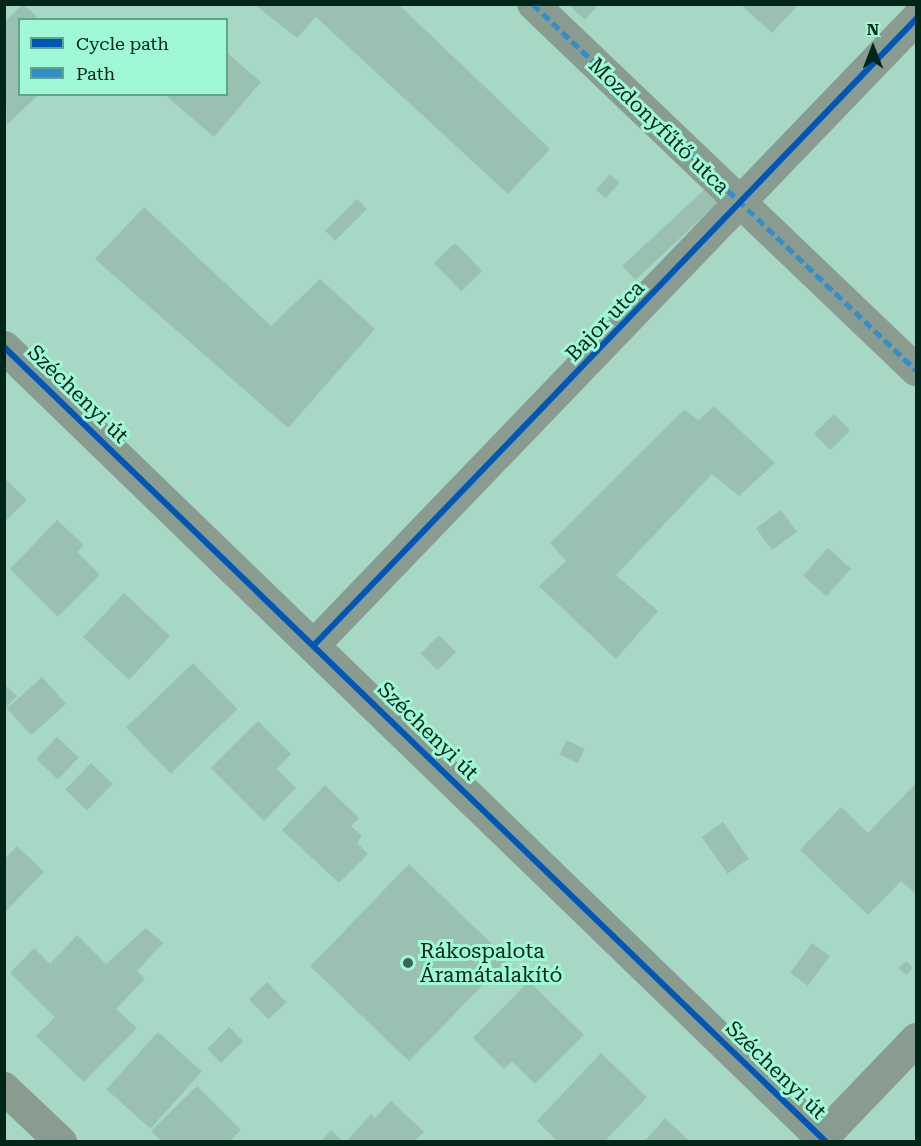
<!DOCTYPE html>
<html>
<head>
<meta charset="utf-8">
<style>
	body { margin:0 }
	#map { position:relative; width:921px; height:1146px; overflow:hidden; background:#a6d8c5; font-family:"Roboto Serif",serif }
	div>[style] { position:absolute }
	.building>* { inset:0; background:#9ac0b2; transform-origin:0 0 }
	.minor>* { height:32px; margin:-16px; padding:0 16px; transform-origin:16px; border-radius:16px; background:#899c8f }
	.tertiary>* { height:33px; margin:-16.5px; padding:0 16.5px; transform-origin:16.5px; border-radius:16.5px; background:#899c8f }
	.quiet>* { height:4.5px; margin-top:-2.25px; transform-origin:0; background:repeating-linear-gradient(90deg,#328fc9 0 9px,transparent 0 13.5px) }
	.cycleway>* { height:6px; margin:-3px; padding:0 3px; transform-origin:3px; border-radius:3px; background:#0057b8 }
	.dots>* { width:16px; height:16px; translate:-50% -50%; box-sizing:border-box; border:3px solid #9ff9d7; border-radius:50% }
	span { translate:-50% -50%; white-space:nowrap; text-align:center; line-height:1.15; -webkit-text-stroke:6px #9ff9d7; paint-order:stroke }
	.street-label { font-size:21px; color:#00261a }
	.poi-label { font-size:21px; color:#00261a }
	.left { translate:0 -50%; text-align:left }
	.frame { position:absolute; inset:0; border:6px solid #00261a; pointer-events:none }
	.legend { position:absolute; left:18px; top:18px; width:210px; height:78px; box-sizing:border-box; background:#9ff9d7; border:2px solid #5fa58b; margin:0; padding:8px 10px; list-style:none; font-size:18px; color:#00261a }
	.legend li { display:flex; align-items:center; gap:12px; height:30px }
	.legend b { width:30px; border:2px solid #5fa58b }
	.north { position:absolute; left:843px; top:18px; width:60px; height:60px; -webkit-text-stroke:4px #9ff9d7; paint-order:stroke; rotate:0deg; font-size:16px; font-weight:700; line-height:24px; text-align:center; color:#00261a }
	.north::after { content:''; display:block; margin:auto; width:21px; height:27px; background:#00261a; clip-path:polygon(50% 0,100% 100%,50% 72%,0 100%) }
</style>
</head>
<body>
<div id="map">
	<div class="building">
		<i style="clip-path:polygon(23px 4px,40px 20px,20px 20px,20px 94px,39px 94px,7px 125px,4px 23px)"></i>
		<i style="clip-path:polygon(254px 4px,398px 4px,550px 149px,508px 194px,316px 17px,297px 38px)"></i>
		<i style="clip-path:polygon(568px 4px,599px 4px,585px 20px)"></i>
		<i style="clip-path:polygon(740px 4px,799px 4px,772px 33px)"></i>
		<i style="clip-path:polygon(226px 52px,261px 82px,214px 137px,164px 94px,226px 94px)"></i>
		<i style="left:610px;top:174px;width:13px;height:21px;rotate:42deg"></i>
		<i style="left:707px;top:187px;width:19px;height:116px;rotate:47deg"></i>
		<i style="left:357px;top:199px;width:14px;height:45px;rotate:45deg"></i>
		<i style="clip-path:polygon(144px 207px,271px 326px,320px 279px,375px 329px,288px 428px,95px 259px)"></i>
		<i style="left:455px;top:243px;width:39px;height:29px;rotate:46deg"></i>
		<i style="clip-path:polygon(714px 406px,775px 463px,739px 496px,712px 474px,616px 575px,658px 611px,616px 659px,539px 586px,566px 561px,550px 543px,684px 410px,699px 420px)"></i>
		<i style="left:834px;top:414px;width:23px;height:28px;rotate:45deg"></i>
		<i style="clip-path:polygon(4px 478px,27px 500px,4px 522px)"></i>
		<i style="left:781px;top:510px;width:27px;height:31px;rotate:54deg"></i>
		<i style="clip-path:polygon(57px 520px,84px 545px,77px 552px,100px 575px,58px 617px,10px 569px)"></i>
		<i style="left:828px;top:548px;width:31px;height:37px;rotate:42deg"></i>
		<i style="left:124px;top:593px;width:63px;height:60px;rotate:43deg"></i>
		<i style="left:439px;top:635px;width:24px;height:26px;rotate:45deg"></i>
		<i style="left:193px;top:663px;width:64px;height:93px;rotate:46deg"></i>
		<i style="left:42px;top:677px;width:36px;height:47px;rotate:48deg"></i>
		<i style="clip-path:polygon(4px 684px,17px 696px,4px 709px)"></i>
		<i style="clip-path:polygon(258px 721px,291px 754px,277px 769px,296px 788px,264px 821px,211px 768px)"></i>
		<i style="left:57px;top:737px;width:30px;height:30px;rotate:44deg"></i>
		<i style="left:567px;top:740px;width:20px;height:16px;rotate:27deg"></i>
		<i style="left:91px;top:763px;width:30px;height:37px;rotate:44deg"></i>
		<i style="clip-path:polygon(916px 783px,916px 894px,901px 881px,868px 915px,800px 850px,841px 807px,868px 833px)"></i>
		<i style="clip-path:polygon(325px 785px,359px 818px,351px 826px,362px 836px,357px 843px,368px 854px,339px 883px,282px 830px)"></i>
		<i style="left:723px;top:822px;width:45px;height:26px;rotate:55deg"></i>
		<i style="clip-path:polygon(17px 846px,44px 872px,4px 913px,4px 860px)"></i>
		<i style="left:409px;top:864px;width:137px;height:142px;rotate:44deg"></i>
		<i style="clip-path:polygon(146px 928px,163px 943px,137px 971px,145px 979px,116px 1009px,137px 1028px,84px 1082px,36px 1036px,55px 1017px,10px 973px,34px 948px,50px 964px,77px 935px,106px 964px)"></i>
		<i style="left:812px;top:943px;width:22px;height:37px;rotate:36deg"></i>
		<i style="left:906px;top:961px;width:10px;height:10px;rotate:45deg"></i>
		<i style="clip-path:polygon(529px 981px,584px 1035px,535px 1084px,512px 1061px,504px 1069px,473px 1038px)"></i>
		<i style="left:267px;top:982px;width:28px;height:25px;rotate:46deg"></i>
		<i style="left:229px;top:1027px;width:20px;height:31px;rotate:45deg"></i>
		<i style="left:158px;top:1032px;width:59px;height:77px;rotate:42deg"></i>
		<i style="clip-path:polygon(601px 1053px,647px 1097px,604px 1142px,558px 1142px,537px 1121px)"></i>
		<i style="clip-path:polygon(197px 1086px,241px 1130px,229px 1142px,162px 1142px,151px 1131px)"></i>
		<i style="clip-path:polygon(391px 1101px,424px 1132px,414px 1142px,346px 1142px,371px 1114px,375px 1118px)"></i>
		<i style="clip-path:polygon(665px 1118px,690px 1142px,644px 1142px)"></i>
		<i style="clip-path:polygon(331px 1130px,344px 1142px,320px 1142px)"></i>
	</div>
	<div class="minor">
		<i style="left:533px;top:4px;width:530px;rotate:43.7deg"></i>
		<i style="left:315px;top:644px;width:867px;rotate:-46.12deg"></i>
		<i style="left:4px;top:1088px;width:79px;rotate:43.5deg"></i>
	</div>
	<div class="tertiary">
		<i style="left:4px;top:347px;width:1144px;rotate:44.04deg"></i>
		<i style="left:822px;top:1137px;width:136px;rotate:-46.2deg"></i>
	</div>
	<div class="quiet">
		<i style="left:533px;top:4px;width:530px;rotate:43.7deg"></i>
	</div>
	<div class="cycleway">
		<i style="left:4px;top:347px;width:1144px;rotate:44.04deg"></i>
		<i style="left:315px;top:644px;width:867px;rotate:-46.12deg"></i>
	</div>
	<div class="dots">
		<i style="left:408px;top:963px;background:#3a6456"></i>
	</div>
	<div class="street-label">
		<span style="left:659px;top:126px;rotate:44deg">Mozdonyfűtő utca</span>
		<span style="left:605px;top:321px;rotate:-46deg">Bajor utca</span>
		<span style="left:78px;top:394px;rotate:44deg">Széchenyi út</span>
		<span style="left:428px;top:731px;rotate:44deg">Széchenyi út</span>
		<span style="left:776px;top:1070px;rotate:44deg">Széchenyi út</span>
	</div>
	<div class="poi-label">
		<span class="left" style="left:420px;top:963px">Rákospalota<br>Áramátalakító</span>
	</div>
	<div class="frame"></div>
	<ul class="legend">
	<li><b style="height:8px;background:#0057b8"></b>Cycle path</li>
	<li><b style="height:8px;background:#328fc9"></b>Path</li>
	</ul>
	<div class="north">N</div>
</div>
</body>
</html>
